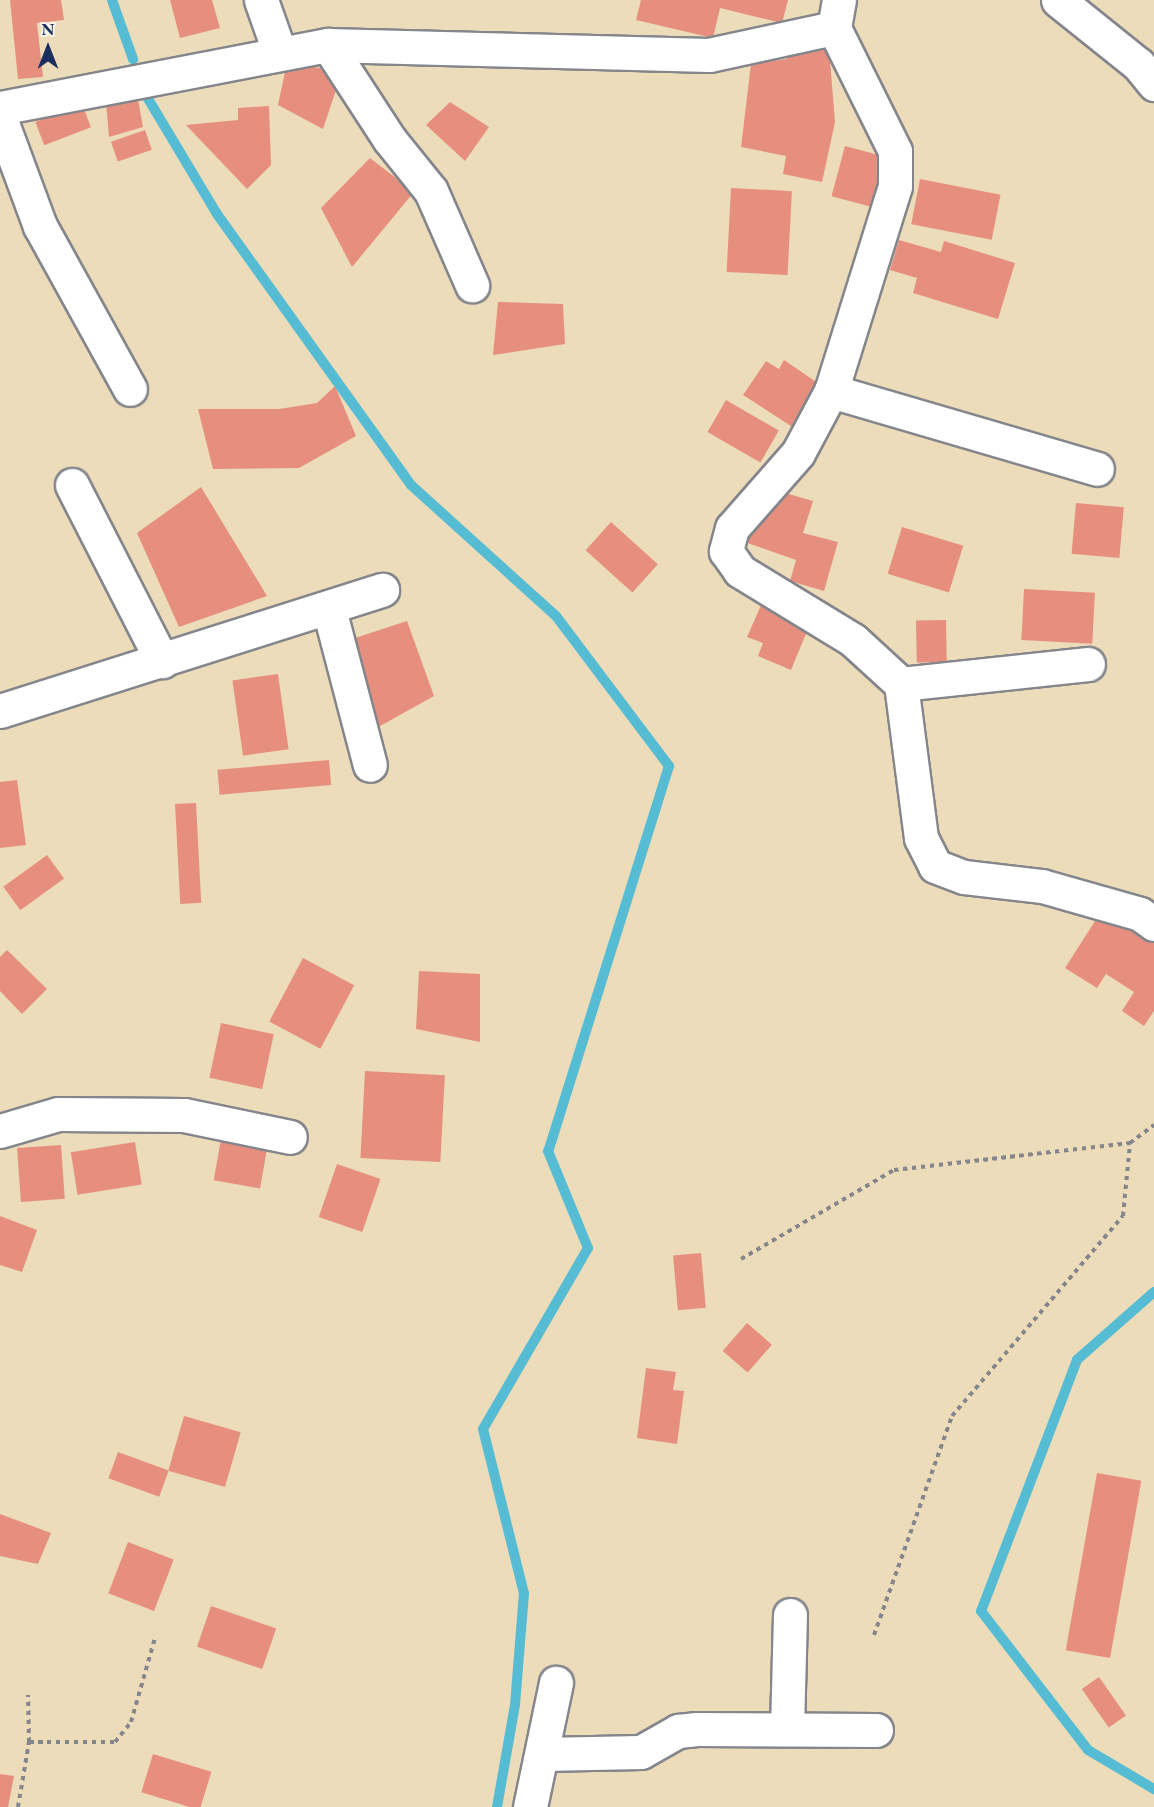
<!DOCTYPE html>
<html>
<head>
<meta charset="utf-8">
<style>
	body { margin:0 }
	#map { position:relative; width:1154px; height:1807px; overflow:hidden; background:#eddcba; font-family:"EB Garamond",serif }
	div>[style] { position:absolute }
	.stream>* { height:10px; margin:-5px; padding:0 5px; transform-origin:5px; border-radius:5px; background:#56bcd3 }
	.building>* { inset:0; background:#e68f7e; transform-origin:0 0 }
	.path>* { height:4px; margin-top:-2px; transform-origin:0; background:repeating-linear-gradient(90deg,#84868c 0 4.5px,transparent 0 9px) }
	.roads { filter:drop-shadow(2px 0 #84868c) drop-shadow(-2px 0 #84868c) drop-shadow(0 2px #84868c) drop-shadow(0 -2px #84868c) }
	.street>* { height:33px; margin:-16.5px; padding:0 16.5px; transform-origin:16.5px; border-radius:16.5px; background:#fff }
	span { translate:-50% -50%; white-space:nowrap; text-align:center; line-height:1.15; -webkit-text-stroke:6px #f7f3e8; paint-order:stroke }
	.north { position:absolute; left:18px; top:18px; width:60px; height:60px; -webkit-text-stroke:4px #f7f3e8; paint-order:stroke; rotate:0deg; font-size:16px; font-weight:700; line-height:24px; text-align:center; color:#1b2f5e }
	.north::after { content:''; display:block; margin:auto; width:21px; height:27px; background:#1b2f5e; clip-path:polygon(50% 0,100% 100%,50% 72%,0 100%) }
</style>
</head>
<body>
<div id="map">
	<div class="stream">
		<i style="left:112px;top:0;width:63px;rotate:70.4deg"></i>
		<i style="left:147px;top:97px;width:136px;rotate:59.1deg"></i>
		<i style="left:217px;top:214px;width:333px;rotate:54.4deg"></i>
		<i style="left:411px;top:485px;width:195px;rotate:42.1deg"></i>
		<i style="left:556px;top:616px;width:188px;rotate:53deg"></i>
		<i style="left:669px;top:766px;width:404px;rotate:107.4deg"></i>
		<i style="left:548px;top:1151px;width:105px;rotate:67.6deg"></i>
		<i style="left:588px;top:1248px;width:209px;rotate:120.1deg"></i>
		<i style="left:483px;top:1429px;width:169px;rotate:76deg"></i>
		<i style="left:524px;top:1593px;width:112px;rotate:94.6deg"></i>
		<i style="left:515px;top:1705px;width:104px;rotate:100deg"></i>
		<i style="left:1154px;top:1292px;width:103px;rotate:138.6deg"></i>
		<i style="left:1077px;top:1360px;width:269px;rotate:110.9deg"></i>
		<i style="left:981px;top:1611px;width:175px;rotate:52.4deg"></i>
		<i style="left:1088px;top:1750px;width:77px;rotate:30.6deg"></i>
	</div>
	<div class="building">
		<i style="clip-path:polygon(10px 0,61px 0,64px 20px,37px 23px,43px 77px,18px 79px)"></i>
		<i style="clip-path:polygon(170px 0,212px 0,220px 28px,180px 38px)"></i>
		<i style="clip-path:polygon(641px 0,788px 0,782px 23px,720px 8px,713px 38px,636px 20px)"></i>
		<i style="clip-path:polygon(829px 48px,835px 122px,822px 182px,783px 174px,786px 156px,741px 147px,751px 64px,787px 59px,787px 51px)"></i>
		<i style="clip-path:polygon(287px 62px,342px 72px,323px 129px,278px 105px)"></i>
		<i style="clip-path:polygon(137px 94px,143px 127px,109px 137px,106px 103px)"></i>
		<i style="clip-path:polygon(450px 102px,489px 127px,465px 161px,426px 125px)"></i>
		<i style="left:82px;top:104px;width:25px;height:50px;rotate:69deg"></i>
		<i style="clip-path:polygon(269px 106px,271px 165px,247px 189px,186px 125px,238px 120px,238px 108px)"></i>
		<i style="left:145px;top:130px;width:21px;height:36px;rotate:71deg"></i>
		<i style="left:845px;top:146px;width:41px;height:52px;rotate:15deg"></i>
		<i style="clip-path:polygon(370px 158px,414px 192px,352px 267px,321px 208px)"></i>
		<i style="left:920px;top:179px;width:82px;height:46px;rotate:11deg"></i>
		<i style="left:731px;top:188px;width:61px;height:84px;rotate:3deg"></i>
		<i style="clip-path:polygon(899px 240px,941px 252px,944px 241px,1015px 263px,998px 319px,913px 293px,917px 278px,890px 270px)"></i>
		<i style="clip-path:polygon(498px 302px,563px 304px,565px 344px,493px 355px)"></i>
		<i style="clip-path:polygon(784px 360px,822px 386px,794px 428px,743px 395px,766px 361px,779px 369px)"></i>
		<i style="clip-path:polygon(335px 386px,356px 436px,299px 468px,213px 469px,198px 409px,279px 409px,317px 403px)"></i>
		<i style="left:726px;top:400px;width:61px;height:37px;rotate:30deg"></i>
		<i style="clip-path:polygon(201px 487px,267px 596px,179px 627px,137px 533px)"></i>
		<i style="clip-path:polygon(775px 490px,813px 501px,803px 533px,838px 542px,824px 591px,790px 581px,796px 560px,742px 541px)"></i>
		<i style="left:1076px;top:503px;width:48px;height:51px;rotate:5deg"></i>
		<i style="left:611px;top:522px;width:63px;height:38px;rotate:42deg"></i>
		<i style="left:902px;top:527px;width:64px;height:49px;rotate:17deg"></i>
		<i style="left:1024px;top:589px;width:71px;height:51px;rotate:3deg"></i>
		<i style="clip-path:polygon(762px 603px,810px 624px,791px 670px,758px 656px,763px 643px,747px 637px)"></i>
		<i style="left:946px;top:620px;width:42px;height:30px;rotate:89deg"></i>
		<i style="clip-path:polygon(407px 621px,434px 696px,373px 730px,349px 640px)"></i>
		<i style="left:278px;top:674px;width:76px;height:46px;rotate:82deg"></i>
		<i style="left:329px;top:760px;width:25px;height:112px;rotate:85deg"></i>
		<i style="clip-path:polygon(17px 780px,26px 845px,0 848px,0 782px)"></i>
		<i style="left:196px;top:803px;width:100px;height:21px;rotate:87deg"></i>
		<i style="left:47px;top:855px;width:29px;height:54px;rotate:54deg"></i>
		<i style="clip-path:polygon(1104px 907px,1154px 939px,1154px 1011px,1144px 1026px,1122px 1011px,1134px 992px,1106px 974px,1097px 988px,1065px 968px)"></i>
		<i style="clip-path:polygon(7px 950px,47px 989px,22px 1014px,0 991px,0 957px)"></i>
		<i style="left:303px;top:958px;width:58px;height:72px;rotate:28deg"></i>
		<i style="clip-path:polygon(419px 971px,480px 974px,480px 1042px,416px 1029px)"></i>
		<i style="left:221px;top:1023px;width:54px;height:56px;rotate:12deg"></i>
		<i style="left:365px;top:1071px;width:80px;height:87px;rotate:3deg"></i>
		<i style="left:221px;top:1139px;width:47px;height:42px;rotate:10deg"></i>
		<i style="left:135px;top:1142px;width:43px;height:65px;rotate:81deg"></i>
		<i style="left:61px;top:1145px;width:54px;height:44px;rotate:86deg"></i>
		<i style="left:337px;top:1164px;width:46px;height:56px;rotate:19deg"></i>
		<i style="clip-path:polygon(0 1216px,37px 1230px,22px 1272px,0 1265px)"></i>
		<i style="left:701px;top:1253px;width:55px;height:28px;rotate:85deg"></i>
		<i style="left:747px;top:1323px;width:33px;height:37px;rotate:41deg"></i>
		<i style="clip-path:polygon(646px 1368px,676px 1372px,673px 1390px,684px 1391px,677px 1444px,637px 1438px)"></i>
		<i style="left:184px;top:1416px;width:59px;height:57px;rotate:16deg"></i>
		<i style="left:118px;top:1452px;width:54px;height:28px;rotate:20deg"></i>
		<i style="left:1097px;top:1473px;width:45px;height:180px;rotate:10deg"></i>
		<i style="clip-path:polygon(0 1514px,51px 1533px,38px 1564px,0 1556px)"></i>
		<i style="left:128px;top:1542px;width:49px;height:55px;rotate:21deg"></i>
		<i style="left:211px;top:1606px;width:69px;height:43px;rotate:19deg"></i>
		<i style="left:1099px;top:1677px;width:47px;height:21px;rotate:55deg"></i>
		<i style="left:153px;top:1754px;width:61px;height:40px;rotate:17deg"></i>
		<i style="clip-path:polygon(0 1774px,14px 1776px,8px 1807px,0 1807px)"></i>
	</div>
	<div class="path">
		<i style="left:741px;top:1259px;width:177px;rotate:-30.2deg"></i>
		<i style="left:894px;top:1170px;width:238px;rotate:-6.5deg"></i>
		<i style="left:874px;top:1635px;width:232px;rotate:-70.4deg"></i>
		<i style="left:952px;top:1416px;width:263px;rotate:-49.5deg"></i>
		<i style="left:1123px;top:1216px;width:73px;rotate:-84.5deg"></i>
		<i style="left:1130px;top:1143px;width:30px;rotate:-37deg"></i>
		<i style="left:29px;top:1742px;width:86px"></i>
		<i style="left:115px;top:1742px;width:26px;rotate:-51deg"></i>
		<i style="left:131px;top:1722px;width:87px;rotate:-74.1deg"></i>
		<i style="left:18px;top:1807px;width:66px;rotate:-80.4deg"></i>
		<i style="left:29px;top:1742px;width:47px;rotate:-91.2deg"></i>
	</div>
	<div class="roads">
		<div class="street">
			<i style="left:261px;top:0;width:57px;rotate:70.6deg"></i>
			<i style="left:1058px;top:0;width:102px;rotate:38.7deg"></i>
			<i style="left:1138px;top:64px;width:26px;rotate:51deg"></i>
			<i style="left:834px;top:28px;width:137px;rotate:63.6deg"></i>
			<i style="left:895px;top:151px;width:35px;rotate:90deg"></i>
			<i style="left:895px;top:186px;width:215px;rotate:107.3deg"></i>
			<i style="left:831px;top:391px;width:70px;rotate:118deg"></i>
			<i style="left:798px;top:453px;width:100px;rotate:131.3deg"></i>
			<i style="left:732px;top:528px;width:24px;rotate:105deg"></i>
			<i style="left:726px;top:551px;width:24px;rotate:55deg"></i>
			<i style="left:740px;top:571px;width:132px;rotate:31.4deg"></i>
			<i style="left:853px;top:640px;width:65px;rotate:42.5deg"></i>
			<i style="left:901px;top:684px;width:155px;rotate:82.6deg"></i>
			<i style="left:921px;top:838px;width:31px;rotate:63deg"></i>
			<i style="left:935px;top:866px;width:31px;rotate:21deg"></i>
			<i style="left:964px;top:877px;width:79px;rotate:6.6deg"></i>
			<i style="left:1042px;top:886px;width:102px;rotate:15.9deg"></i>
			<i style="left:1140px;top:914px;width:17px;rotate:36deg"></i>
			<i style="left:328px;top:45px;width:113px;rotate:56.9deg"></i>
			<i style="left:390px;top:140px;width:65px;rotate:51.2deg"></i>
			<i style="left:431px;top:191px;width:103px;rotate:66.4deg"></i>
			<i style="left:0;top:108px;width:334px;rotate:-10.9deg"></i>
			<i style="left:328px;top:45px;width:381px;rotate:1.5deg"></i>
			<i style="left:709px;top:55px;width:128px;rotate:-12.2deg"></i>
			<i style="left:834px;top:28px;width:28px;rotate:-80deg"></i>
			<i style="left:0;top:118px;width:115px;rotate:69.7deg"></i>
			<i style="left:40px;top:226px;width:186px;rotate:61.1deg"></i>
			<i style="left:831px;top:391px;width:277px;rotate:16.3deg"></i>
			<i style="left:72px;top:485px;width:198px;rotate:62.9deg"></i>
			<i style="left:329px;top:609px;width:161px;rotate:75.3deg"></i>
			<i style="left:901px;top:684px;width:188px;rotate:-6.1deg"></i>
			<i style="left:0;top:711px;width:401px;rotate:-17.6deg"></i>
			<i style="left:0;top:1131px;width:60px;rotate:-16.3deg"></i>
			<i style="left:58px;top:1114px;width:126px;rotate:0.5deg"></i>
			<i style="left:184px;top:1115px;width:108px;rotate:11.7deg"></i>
			<i style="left:787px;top:1729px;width:114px;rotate:-88.5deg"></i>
			<i style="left:542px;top:1754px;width:99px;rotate:-1.2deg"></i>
			<i style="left:641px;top:1752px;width:43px;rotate:-29.6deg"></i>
			<i style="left:678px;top:1731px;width:19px;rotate:-6deg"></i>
			<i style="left:697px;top:1729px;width:179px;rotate:0.3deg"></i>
			<i style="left:530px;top:1807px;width:127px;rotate:-78.2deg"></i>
		</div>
	</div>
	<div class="north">N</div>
</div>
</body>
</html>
